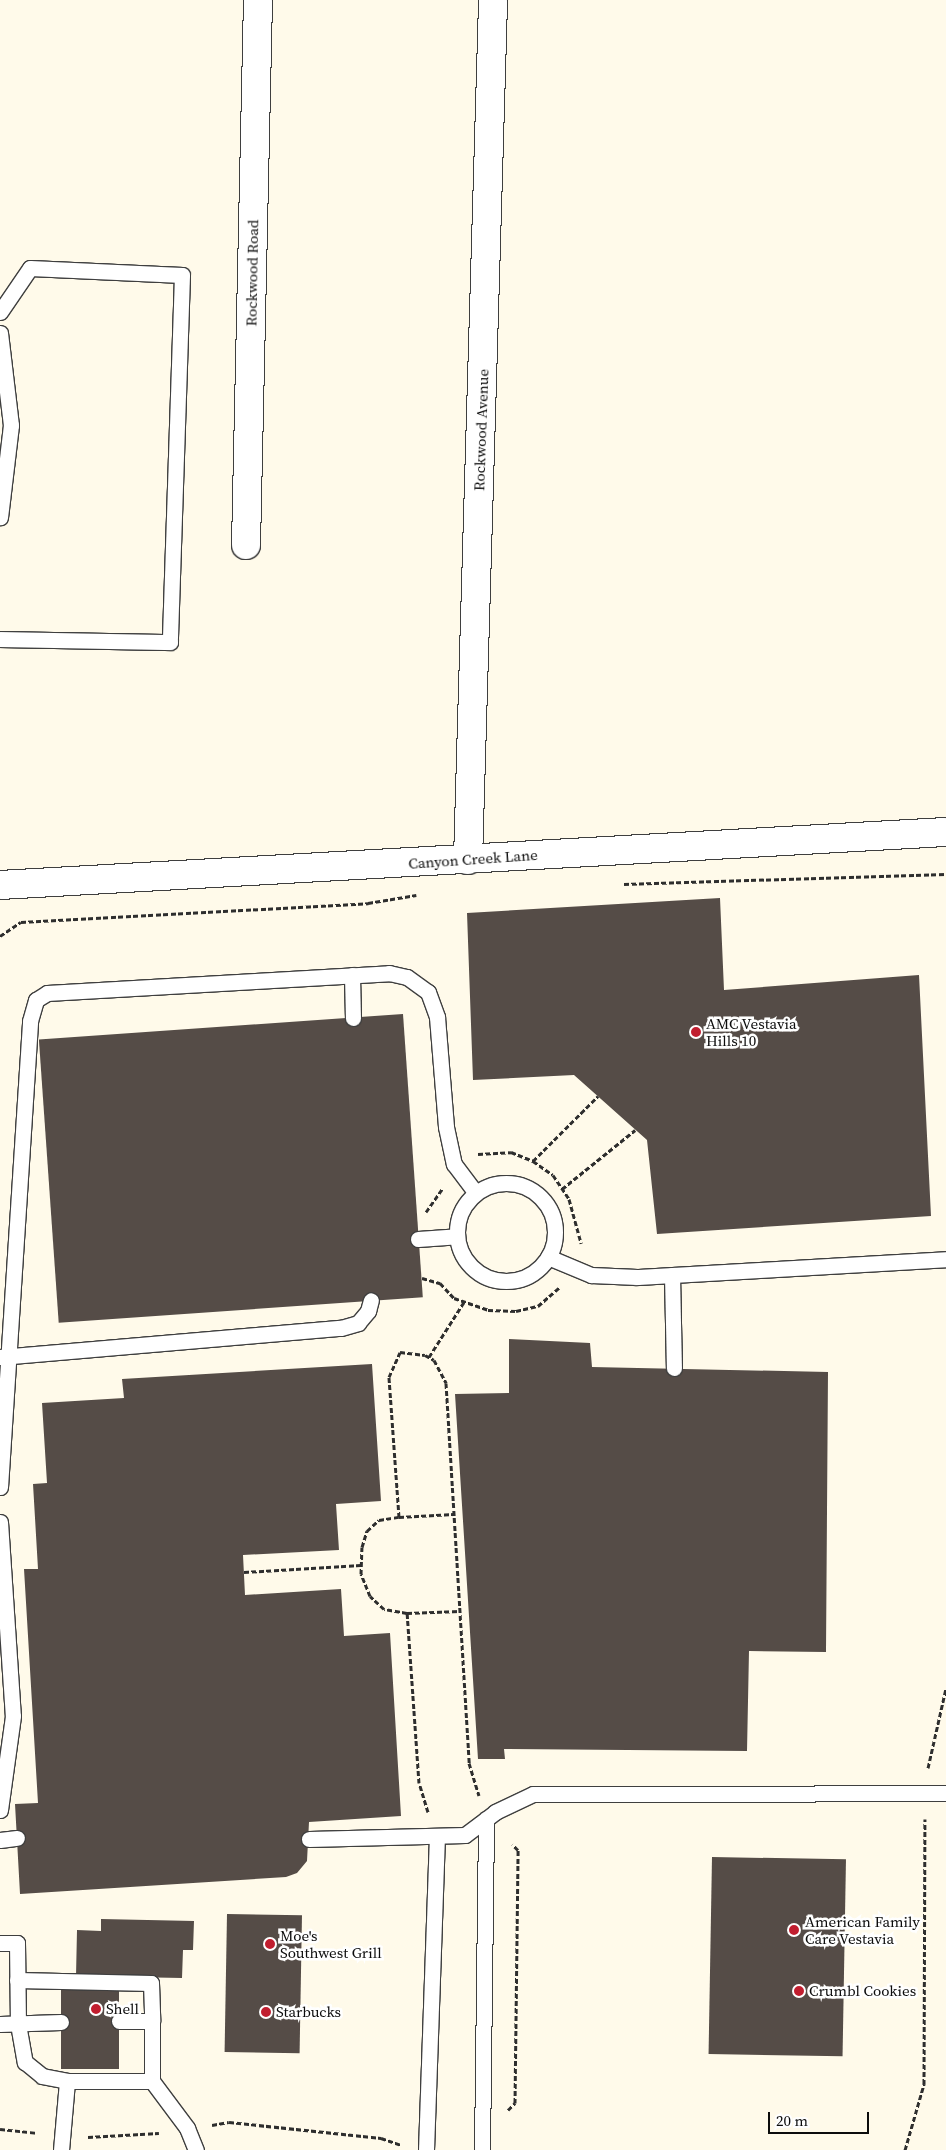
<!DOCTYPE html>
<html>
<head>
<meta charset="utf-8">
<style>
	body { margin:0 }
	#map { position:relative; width:946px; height:2150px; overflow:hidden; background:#fffaea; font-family:"Source Serif 4",serif }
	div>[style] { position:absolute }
	.building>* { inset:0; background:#554c47; transform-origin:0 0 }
	.path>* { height:3px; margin-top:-1.5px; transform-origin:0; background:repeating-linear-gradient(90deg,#2e2e2e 0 5px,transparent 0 7.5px) }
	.roads { filter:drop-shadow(1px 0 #3f3f3f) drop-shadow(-1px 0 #3f3f3f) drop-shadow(0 1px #3f3f3f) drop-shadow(0 -1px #3f3f3f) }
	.service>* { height:15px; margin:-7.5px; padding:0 7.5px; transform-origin:7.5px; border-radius:7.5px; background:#fff }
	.service>.ring { margin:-7.5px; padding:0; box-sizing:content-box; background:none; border:15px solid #fff; border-radius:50% }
	.minor>* { height:28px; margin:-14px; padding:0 14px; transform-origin:14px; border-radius:14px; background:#fff }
	.dots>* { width:14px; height:14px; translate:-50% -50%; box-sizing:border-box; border:2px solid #fff; border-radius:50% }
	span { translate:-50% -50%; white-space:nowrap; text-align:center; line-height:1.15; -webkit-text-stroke:5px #fff; paint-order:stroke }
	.street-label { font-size:15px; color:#0c0c0c }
	.poi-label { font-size:15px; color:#0c0c0c }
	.left { translate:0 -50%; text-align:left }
	.scale { position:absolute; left:768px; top:2112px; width:101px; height:22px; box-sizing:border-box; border:2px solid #0c0c0c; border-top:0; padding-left:6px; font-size:15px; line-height:18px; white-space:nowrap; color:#0c0c0c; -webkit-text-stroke:4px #fff; paint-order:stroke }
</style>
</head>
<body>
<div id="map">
	<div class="building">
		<i style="clip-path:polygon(720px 898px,724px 990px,919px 975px,931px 1216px,657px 1234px,647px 1140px,574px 1075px,473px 1080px,467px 913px)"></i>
		<i style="left:403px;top:1014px;width:284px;height:365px;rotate:86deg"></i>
		<i style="clip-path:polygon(509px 1339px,590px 1343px,592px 1367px,828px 1372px,826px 1652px,749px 1651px,747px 1751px,504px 1749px,505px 1759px,478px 1759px,455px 1394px,509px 1393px)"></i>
		<i style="clip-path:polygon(372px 1364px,381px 1501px,336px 1504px,339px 1550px,243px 1555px,245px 1595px,341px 1589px,344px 1636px,390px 1633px,401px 1816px,309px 1822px,307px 1861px,297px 1873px,286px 1877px,20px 1894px,15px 1804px,38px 1803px,24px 1569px,38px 1569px,33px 1484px,47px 1483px,42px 1403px,124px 1398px,122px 1379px)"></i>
		<i style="left:712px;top:1857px;width:134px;height:197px;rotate:1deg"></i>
		<i style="left:227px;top:1914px;width:75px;height:138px;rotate:1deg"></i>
		<i style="clip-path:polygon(101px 1919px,194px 1921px,193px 1950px,183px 1950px,182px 1978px,76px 1976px,77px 1930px,101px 1931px)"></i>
		<i style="left:61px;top:1986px;width:58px;height:83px"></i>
	</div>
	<div class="path">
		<i style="left:624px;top:884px;width:322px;rotate:-1.8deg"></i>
		<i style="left:0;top:936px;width:25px;rotate:-34deg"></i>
		<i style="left:21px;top:922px;width:348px;rotate:-3.1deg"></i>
		<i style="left:368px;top:903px;width:49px;rotate:-9.5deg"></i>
		<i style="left:478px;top:1154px;width:33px;rotate:-3deg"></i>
		<i style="left:511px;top:1152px;width:24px;rotate:22deg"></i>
		<i style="left:533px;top:1161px;width:24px;rotate:35deg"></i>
		<i style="left:553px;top:1175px;width:29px;rotate:56deg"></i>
		<i style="left:569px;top:1199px;width:46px;rotate:74.7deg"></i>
		<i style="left:533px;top:1161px;width:92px;rotate:-45deg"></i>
		<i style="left:562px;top:1189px;width:94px;rotate:-38.9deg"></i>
		<i style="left:426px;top:1212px;width:28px;rotate:-55deg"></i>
		<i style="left:422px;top:1278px;width:19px;rotate:16deg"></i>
		<i style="left:440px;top:1283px;width:21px;rotate:47deg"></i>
		<i style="left:454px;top:1298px;width:36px;rotate:19deg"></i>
		<i style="left:488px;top:1310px;width:28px;rotate:2deg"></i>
		<i style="left:516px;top:1311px;width:23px;rotate:-13deg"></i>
		<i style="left:538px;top:1306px;width:28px;rotate:-41deg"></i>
		<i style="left:429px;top:1357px;width:65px;rotate:-57.5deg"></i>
		<i style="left:399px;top:1517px;width:55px;rotate:-3.1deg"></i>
		<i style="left:244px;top:1572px;width:117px;rotate:-3.4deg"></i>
		<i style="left:407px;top:1613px;width:53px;rotate:-2.2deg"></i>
		<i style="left:928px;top:1768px;width:82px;rotate:-77.3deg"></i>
		<i style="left:428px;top:1812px;width:30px;rotate:-107deg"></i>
		<i style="left:419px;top:1783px;width:170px;rotate:-94deg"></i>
		<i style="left:407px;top:1613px;width:23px;rotate:-170deg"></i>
		<i style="left:384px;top:1609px;width:19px;rotate:-137deg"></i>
		<i style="left:370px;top:1596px;width:24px;rotate:-112deg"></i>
		<i style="left:361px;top:1574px;width:27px;rotate:-88deg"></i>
		<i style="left:362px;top:1547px;width:17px;rotate:-73deg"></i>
		<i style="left:367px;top:1531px;width:16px;rotate:-43deg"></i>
		<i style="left:379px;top:1520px;width:20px;rotate:-9deg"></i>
		<i style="left:399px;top:1517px;width:140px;rotate:-94.1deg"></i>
		<i style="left:389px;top:1377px;width:27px;rotate:-66deg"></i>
		<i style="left:400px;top:1352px;width:25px;rotate:7deg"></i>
		<i style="left:425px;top:1355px;width:10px;rotate:29deg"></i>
		<i style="left:434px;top:1360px;width:26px;rotate:62deg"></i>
		<i style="left:446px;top:1383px;width:381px;rotate:86.5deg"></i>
		<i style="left:469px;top:1763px;width:34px;rotate:73deg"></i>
		<i style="left:508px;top:2110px;width:10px;rotate:-45deg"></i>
		<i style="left:515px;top:2103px;width:253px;rotate:-89.3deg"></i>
		<i style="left:518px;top:1850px;width:8px;rotate:-135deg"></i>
		<i style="left:212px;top:2125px;width:17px;rotate:-10deg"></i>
		<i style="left:229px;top:2122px;width:153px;rotate:6deg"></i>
		<i style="left:381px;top:2138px;width:21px;rotate:19deg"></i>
		<i style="left:0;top:2129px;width:37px;rotate:6deg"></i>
		<i style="left:88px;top:2137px;width:71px;rotate:-3.2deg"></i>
		<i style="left:905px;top:2150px;width:69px;rotate:-73.9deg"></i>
		<i style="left:924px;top:2084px;width:265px;rotate:-89.8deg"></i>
	</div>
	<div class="roads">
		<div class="service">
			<i style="left:0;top:312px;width:53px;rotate:-55.7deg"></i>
			<i style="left:30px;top:268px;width:152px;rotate:2.6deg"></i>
			<i style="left:182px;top:275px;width:367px;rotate:91.9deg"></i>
			<i style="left:170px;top:642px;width:170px;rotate:-179deg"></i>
			<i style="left:0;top:333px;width:93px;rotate:83.2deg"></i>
			<i style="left:11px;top:425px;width:93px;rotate:96.8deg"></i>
			<i style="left:352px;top:975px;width:43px;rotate:88.7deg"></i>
			<i class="ring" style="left:457px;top:1183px;width:83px;height:83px"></i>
			<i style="left:418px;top:1239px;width:39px;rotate:-4deg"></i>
			<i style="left:548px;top:1257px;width:47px;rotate:22.7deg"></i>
			<i style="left:591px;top:1275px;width:46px;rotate:2.5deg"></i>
			<i style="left:637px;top:1277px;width:310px;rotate:-3.3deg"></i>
			<i style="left:672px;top:1275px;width:93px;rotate:88.8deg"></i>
			<i style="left:0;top:1357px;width:342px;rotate:-4.9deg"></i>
			<i style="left:341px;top:1328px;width:18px;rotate:-16deg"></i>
			<i style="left:358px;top:1323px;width:16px;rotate:-50deg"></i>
			<i style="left:368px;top:1311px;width:11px;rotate:-75deg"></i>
			<i style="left:0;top:1487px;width:467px;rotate:-86.3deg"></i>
			<i style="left:30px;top:1021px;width:22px;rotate:-74deg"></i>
			<i style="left:36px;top:1000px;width:13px;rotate:-32deg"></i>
			<i style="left:47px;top:993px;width:343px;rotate:-3.3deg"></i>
			<i style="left:389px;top:973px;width:18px;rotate:13deg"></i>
			<i style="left:407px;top:977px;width:26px;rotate:36deg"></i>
			<i style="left:428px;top:992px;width:27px;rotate:70deg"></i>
			<i style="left:437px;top:1017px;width:110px;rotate:85.3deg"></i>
			<i style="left:446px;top:1127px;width:38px;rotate:78deg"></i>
			<i style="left:454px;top:1164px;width:36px;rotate:53deg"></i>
			<i style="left:0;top:1522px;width:194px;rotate:86.2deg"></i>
			<i style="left:13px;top:1716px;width:95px;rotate:97.9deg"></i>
			<i style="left:309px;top:1839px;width:156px;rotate:-1.5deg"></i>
			<i style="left:465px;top:1835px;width:38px;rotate:-37deg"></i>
			<i style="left:495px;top:1812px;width:42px;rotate:-25.3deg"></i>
			<i style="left:533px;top:1794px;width:413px;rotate:-0.1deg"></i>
			<i style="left:0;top:1840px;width:17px;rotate:-7deg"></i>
			<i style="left:0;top:1943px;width:17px"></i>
			<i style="left:17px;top:1943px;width:81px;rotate:89.3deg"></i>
			<i style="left:18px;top:2024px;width:39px;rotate:80deg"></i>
			<i style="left:25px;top:2062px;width:22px;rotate:39deg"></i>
			<i style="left:42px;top:2076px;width:25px;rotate:11deg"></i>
			<i style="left:17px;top:1980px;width:134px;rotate:1.3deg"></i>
			<i style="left:151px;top:1983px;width:38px;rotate:88deg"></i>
			<i style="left:119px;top:2021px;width:33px"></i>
			<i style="left:152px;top:2021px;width:60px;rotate:90deg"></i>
			<i style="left:0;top:2024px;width:61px;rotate:-1.9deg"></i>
			<i style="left:61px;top:2150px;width:69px;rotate:-85deg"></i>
			<i style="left:67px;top:2081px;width:85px"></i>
			<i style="left:152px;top:2081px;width:59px;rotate:53.3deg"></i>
			<i style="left:187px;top:2128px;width:24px;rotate:68deg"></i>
			<i style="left:426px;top:2150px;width:314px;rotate:-88deg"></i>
			<i style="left:482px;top:2150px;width:331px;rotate:-89.3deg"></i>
		</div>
		<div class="minor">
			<i style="left:246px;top:545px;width:545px;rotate:-88.74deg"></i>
			<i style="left:468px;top:860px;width:860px;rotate:-88.33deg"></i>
			<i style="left:0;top:885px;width:947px;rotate:-3.21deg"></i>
		</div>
	</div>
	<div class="dots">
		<i style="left:696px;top:1032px;background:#c11e2f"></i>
		<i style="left:794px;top:1930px;background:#c11e2f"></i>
		<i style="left:270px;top:1944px;background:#c11e2f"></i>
		<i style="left:799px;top:1991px;background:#c11e2f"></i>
		<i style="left:96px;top:2009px;background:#c11e2f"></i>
		<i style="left:266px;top:2012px;background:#c11e2f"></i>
	</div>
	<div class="street-label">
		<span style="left:252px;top:273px;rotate:-89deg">Rockwood Road</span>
		<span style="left:481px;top:430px;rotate:-88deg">Rockwood Avenue</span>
		<span style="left:473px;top:859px;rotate:-4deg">Canyon Creek Lane</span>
	</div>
	<div class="poi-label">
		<span class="left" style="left:706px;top:1032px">AMC Vestavia<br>Hills 10</span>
		<span class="left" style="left:805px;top:1930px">American Family<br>Care Vestavia</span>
		<span class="left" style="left:280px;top:1944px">Moe's<br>Southwest Grill</span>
		<span class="left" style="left:809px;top:1991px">Crumbl Cookies</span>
		<span class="left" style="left:106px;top:2009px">Shell</span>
		<span class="left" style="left:276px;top:2012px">Starbucks</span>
	</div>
	<div class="scale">20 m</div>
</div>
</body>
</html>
